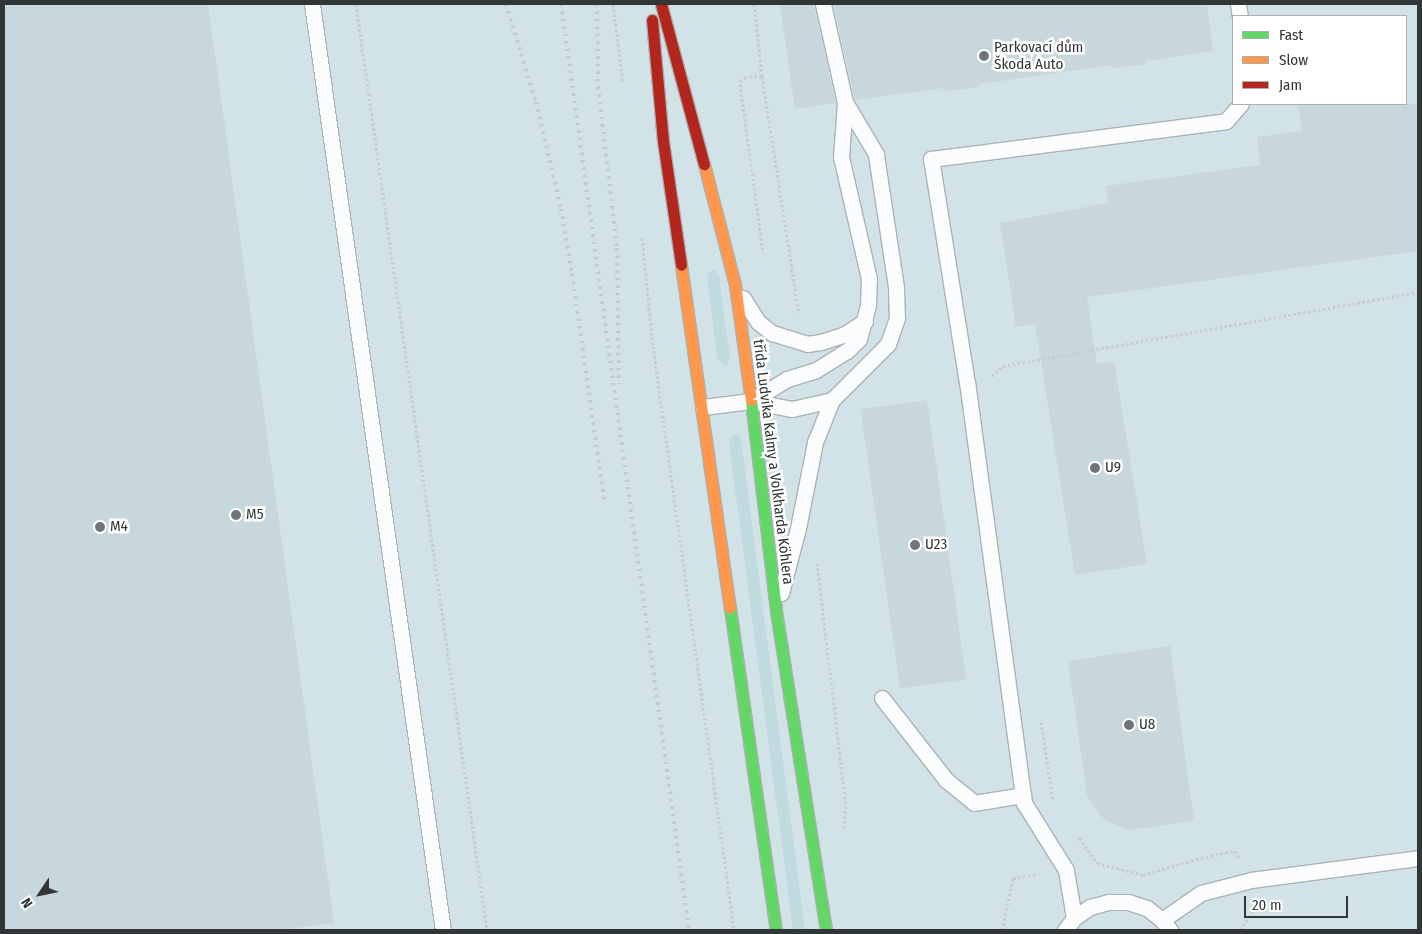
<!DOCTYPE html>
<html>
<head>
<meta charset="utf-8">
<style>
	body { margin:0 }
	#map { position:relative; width:1422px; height:934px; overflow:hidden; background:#e6eef0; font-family:"Fira Sans Condensed",sans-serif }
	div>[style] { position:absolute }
	.built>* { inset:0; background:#d2e3e7 }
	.green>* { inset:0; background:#c1dae0 }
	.building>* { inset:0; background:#c8d7db; transform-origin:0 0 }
	.path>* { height:3px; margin-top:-1.5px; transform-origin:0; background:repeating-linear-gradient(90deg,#c9cccc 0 2.5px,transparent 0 5px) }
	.roads { filter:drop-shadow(1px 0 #acb2b4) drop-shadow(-1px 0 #acb2b4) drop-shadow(0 1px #acb2b4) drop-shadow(0 -1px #acb2b4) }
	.lane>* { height:15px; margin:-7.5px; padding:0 7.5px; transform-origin:7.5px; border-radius:7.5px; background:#fbfcfd }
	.fast>* { height:11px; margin:-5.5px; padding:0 5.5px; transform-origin:5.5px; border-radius:5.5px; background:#63d668 }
	.slow>* { height:11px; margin:-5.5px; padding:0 5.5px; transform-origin:5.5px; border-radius:5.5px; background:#ff974d }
	.jam>* { height:11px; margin:-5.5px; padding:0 5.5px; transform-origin:5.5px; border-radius:5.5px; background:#b3261e }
	.rail>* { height:4px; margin-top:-2px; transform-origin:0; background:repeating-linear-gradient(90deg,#c7c9cb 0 2.5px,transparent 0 7.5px) }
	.dots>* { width:14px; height:14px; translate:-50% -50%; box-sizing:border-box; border:2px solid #fff; border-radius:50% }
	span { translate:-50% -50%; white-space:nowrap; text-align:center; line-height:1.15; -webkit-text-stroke:5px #fff; paint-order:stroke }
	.poi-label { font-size:15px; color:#313637 }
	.left { translate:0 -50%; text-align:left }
	.street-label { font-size:15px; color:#313637 }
	.frame { position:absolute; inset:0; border:5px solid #313637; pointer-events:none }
	.legend { position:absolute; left:1232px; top:15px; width:175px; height:90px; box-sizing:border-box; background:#fff; border:1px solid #adafaf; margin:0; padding:6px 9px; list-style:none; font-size:15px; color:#313637 }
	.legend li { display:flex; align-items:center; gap:10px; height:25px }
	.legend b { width:25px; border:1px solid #adafaf }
	.north { position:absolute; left:15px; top:869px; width:50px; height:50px; -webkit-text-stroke:4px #fff; paint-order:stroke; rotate:236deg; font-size:14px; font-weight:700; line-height:20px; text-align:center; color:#313637 }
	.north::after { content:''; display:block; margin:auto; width:18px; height:22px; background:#313637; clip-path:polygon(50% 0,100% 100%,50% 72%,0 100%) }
	.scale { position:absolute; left:1244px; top:896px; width:104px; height:22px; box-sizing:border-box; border:2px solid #313637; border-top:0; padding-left:6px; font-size:15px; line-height:18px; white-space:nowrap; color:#313637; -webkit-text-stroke:4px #fff; paint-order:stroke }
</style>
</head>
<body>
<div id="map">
	<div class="built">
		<i style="clip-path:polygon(evenodd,4px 4px,1418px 4px,1418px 930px,4px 930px,4px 4px,1233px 16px,1406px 16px,1406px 104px,1233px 104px,1233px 16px)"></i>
	</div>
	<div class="green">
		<i style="clip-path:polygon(714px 269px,719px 275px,730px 359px,726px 366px,717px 359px,707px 274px)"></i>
		<i style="clip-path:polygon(736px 434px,740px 436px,741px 440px,805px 930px,793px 930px,729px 443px,732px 436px)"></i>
	</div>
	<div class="building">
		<i style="clip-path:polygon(4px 4px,208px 4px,334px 923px,280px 930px,4px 930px)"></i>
		<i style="clip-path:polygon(780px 4px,814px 4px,836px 103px,795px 109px)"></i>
		<i style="clip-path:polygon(833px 4px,1207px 4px,1213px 51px,1146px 61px,1146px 64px,1112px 68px,1111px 65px,979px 84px,980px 87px,945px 91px,944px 88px,855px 100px)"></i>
		<i style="clip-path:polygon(1298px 104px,1418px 104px,1418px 251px,1087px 297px,1097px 364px,1114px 361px,1147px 564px,1075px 575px,1035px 324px,1016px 327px,1000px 223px,1108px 203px,1105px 186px,1260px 165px,1257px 137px,1302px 131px)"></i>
		<i style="left:927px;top:400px;width:282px;height:67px;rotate:82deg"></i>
		<i style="clip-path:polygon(1170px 646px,1194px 821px,1130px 830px,1108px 822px,1101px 816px,1087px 796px,1068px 661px)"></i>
	</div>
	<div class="path">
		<i style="left:356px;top:4px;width:935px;rotate:81.95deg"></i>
		<i style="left:613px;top:4px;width:79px;rotate:82.7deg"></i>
		<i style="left:754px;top:4px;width:72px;rotate:83.7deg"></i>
		<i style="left:762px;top:76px;width:241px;rotate:81.2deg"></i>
		<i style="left:762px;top:76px;width:16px;rotate:176deg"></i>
		<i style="left:746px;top:77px;width:5px;rotate:158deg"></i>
		<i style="left:741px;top:79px;width:5px;rotate:101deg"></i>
		<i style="left:740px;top:84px;width:171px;rotate:82.2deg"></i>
		<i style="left:642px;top:238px;width:109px;rotate:84.2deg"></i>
		<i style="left:653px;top:346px;width:590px;rotate:82.1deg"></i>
		<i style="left:992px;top:376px;width:15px;rotate:-42deg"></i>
		<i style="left:1003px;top:366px;width:422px;rotate:-10.1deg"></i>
		<i style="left:817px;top:563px;width:245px;rotate:83.2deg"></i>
		<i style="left:846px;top:806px;width:22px;rotate:95deg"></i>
		<i style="left:1041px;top:722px;width:79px;rotate:81.3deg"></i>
		<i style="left:1079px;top:838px;width:31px;rotate:54deg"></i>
		<i style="left:1097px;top:863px;width:48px;rotate:14.6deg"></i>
		<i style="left:1143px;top:875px;width:55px;rotate:-16.8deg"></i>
		<i style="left:1196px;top:859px;width:40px;rotate:-12deg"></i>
		<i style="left:1235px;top:851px;width:8px;rotate:60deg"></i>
		<i style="left:1002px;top:930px;width:53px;rotate:-78.1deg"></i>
		<i style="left:1013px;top:878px;width:25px;rotate:-9deg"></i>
		<i style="left:1240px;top:930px;width:30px;rotate:-57deg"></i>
	</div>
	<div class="roads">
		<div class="lane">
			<i style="left:312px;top:4px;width:935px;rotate:81.95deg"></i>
			<i style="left:1238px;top:4px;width:12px;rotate:81deg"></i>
			<i style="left:743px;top:298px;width:28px;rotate:58deg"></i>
			<i style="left:758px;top:322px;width:18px;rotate:38deg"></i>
			<i style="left:772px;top:333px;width:37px;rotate:17deg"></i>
			<i style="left:807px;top:344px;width:14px;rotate:-8deg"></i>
			<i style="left:821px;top:342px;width:23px;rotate:-18deg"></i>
			<i style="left:843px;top:335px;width:26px;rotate:-32deg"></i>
			<i style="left:751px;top:401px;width:42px;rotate:-31.4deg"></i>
			<i style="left:787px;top:379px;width:30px;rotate:-17deg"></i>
			<i style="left:816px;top:370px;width:36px;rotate:-32deg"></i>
			<i style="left:847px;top:351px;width:17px;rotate:-45deg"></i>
			<i style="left:859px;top:339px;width:35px;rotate:-75deg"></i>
			<i style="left:868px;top:305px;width:26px;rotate:-88deg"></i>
			<i style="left:869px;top:279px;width:125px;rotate:-102.9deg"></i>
			<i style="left:841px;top:157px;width:55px;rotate:-85.8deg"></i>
			<i style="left:845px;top:102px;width:100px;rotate:-102.7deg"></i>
			<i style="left:703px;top:407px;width:48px;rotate:-7.1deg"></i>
			<i style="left:751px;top:401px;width:42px;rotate:11deg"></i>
			<i style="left:792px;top:409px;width:41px;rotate:-12.7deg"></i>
			<i style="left:781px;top:593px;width:67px;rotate:-75.3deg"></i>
			<i style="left:798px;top:528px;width:88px;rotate:-78.8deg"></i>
			<i style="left:815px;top:442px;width:45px;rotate:-68deg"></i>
			<i style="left:832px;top:400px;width:79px;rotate:-45deg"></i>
			<i style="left:888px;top:344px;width:28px;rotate:-71deg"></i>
			<i style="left:897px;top:318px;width:31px;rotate:-92deg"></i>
			<i style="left:896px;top:287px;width:134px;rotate:-98.6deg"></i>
			<i style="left:876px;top:154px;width:61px;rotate:-120.8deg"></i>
			<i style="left:882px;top:698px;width:104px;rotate:52deg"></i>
			<i style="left:946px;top:780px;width:36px;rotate:39deg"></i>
			<i style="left:974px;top:803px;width:50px;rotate:-9.3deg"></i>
			<i style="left:1074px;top:918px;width:49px;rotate:-99.5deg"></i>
			<i style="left:1066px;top:870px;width:79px;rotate:-122.1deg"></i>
			<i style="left:1024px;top:803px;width:424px;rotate:-97.7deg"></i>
			<i style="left:967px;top:383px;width:227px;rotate:-99.1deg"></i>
			<i style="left:931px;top:159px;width:297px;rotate:-7.3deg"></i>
			<i style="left:1226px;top:121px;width:23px;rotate:-49deg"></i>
			<i style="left:1162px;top:920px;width:47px;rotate:-34.7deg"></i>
			<i style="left:1201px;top:893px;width:52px;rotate:-14.6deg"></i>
			<i style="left:1251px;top:880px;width:168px;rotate:-7.5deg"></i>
			<i style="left:1065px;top:930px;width:15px;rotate:-53deg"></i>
			<i style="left:1074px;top:918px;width:19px;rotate:-35deg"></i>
			<i style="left:1090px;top:907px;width:20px;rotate:-15deg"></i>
			<i style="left:1109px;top:902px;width:19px"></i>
			<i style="left:1128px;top:902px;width:20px;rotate:18deg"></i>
			<i style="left:1147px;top:908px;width:19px;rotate:39deg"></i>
			<i style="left:1162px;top:920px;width:13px;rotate:51deg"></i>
		</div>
		<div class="fast">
			<i style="left:751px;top:400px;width:212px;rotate:83.2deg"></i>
			<i style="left:776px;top:611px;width:323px;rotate:81.1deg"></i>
			<i style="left:730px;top:608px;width:325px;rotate:81.9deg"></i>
		</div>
		<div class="slow">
			<i style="left:704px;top:164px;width:125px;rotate:75.6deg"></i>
			<i style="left:735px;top:285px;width:116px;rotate:82.1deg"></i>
			<i style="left:681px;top:265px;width:346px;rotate:81.9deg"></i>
		</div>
		<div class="jam">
			<i style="left:661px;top:4px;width:166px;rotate:75deg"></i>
			<i style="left:652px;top:20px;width:121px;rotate:84.8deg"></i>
			<i style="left:663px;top:141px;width:125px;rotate:81.7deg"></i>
		</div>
	</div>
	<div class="rail">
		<i style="left:506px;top:4px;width:102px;rotate:73deg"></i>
		<i style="left:536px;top:102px;width:110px;rotate:76.8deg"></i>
		<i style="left:561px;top:209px;width:66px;rotate:80.4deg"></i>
		<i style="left:572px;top:274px;width:228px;rotate:81.9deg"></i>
		<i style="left:561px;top:4px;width:935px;rotate:82.13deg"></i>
		<i style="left:597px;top:4px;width:83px;rotate:89.3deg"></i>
		<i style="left:598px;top:87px;width:162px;rotate:83.3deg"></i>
		<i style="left:617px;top:248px;width:136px;rotate:89.2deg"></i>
	</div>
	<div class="dots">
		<i style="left:984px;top:56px;background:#707678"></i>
		<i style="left:1095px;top:468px;background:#707678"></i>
		<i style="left:236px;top:515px;background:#707678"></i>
		<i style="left:100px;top:527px;background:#707678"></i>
		<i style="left:915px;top:545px;background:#707678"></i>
		<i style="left:1129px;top:725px;background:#707678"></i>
	</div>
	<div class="poi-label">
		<span class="left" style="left:994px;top:56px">Parkovací dům<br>Škoda Auto</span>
		<span class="left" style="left:1105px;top:468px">U9</span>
		<span class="left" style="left:246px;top:515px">M5</span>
		<span class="left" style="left:110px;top:527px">M4</span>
		<span class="left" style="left:925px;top:545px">U23</span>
		<span class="left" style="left:1139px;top:725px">U8</span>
	</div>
	<div class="street-label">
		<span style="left:773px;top:462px;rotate:83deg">třída Ludvíka Kalmy a Volkharda Köhlera</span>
	</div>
	<div class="frame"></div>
	<ul class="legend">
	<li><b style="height:6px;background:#63d668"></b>Fast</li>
	<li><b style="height:6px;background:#ff974d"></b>Slow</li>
	<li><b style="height:6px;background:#b3261e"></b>Jam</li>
	</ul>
	<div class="north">N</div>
	<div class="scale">20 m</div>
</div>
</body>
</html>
